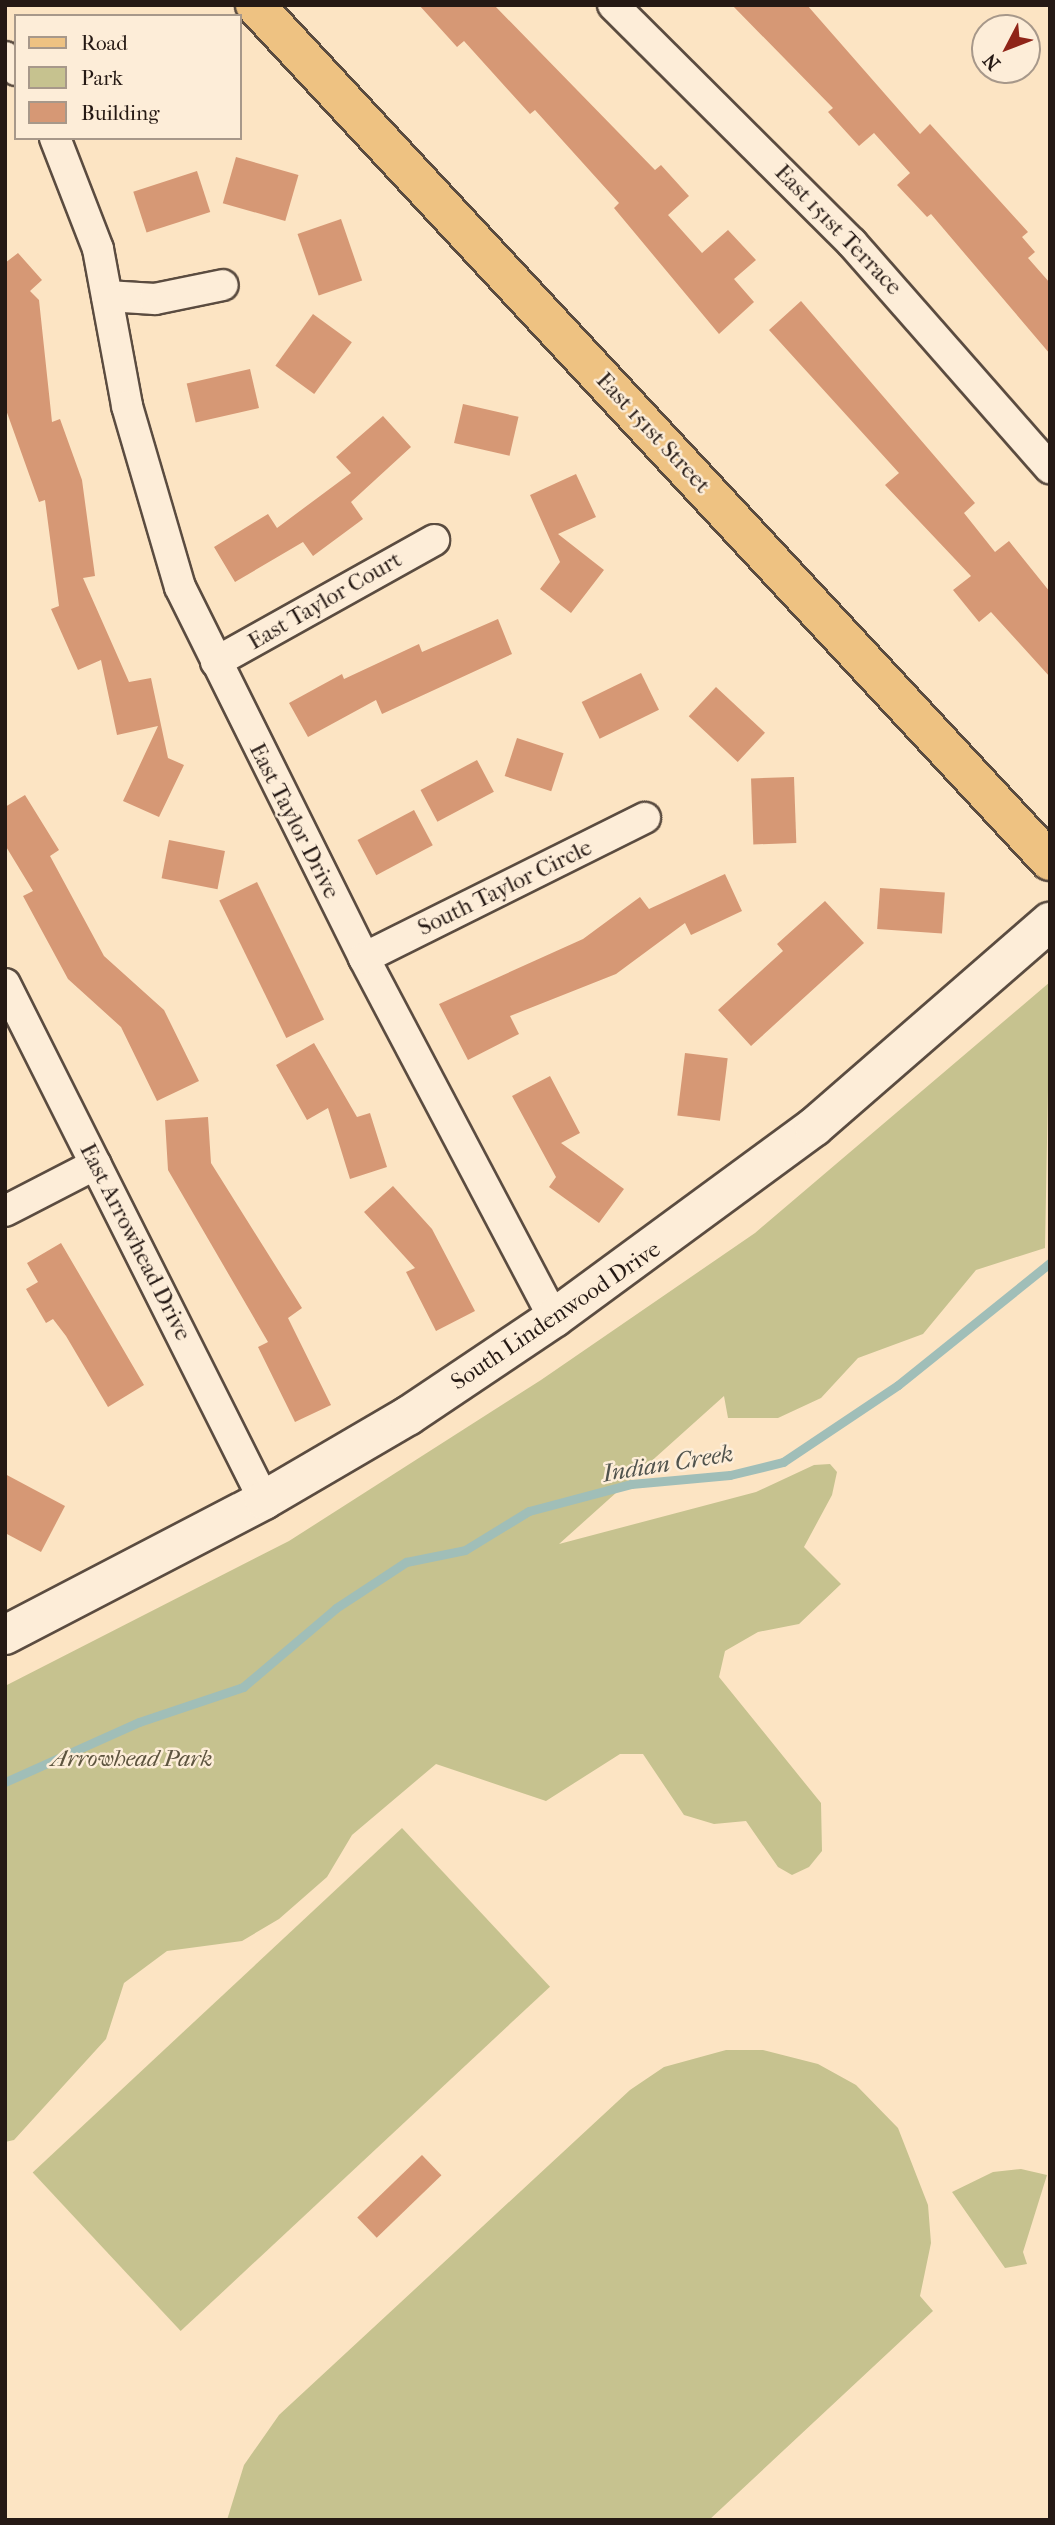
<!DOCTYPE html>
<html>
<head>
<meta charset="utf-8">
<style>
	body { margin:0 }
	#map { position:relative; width:1055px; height:2525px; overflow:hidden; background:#fce4c3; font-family:"IM FELL French Canon",serif }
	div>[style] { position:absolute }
	.green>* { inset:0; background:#c6c28f; transform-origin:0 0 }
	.stream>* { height:9px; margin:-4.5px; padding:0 4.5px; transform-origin:4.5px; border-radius:4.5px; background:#a0beb8 }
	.building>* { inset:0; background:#d69875; transform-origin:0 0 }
	.roads { filter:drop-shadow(2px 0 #5b4c40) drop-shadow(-2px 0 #5b4c40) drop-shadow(0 2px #5b4c40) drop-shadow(0 -2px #5b4c40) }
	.minor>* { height:30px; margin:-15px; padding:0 15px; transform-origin:15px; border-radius:15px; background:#fdedd8 }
	.tertiary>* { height:38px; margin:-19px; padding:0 19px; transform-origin:19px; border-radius:19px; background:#fdedd8 }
	.primary>* { height:38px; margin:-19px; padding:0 19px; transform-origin:19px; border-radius:19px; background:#eec282 }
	span { translate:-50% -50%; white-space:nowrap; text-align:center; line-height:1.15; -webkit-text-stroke:5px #fdedd8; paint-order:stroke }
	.street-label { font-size:23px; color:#251914 }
	.park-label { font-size:23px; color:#5d543f; font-style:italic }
	.water-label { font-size:24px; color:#50534d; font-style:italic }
	.frame { position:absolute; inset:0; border:7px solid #251914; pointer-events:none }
	.legend { position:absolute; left:14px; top:14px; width:228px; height:126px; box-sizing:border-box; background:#fdedd8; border:2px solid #a7988a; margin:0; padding:9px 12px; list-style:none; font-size:21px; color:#251914 }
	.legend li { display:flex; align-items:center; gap:14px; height:35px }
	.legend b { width:35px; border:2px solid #a7988a }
	.north { position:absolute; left:971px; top:14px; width:70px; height:70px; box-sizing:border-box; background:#fdedd8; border:2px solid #a7988a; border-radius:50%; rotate:228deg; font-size:19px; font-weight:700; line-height:28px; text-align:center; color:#251914 }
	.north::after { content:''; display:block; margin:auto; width:24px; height:32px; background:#8f2418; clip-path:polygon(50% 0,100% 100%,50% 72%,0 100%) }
</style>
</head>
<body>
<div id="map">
	<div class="green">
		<i style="clip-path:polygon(1050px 982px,1045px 1248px,976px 1270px,923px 1334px,858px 1358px,821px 1398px,778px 1418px,728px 1418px,724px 1396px,559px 1544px,756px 1492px,814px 1465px,830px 1464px,837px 1472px,832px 1495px,804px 1547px,841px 1584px,799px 1624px,758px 1632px,725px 1651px,719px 1677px,821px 1803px,822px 1851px,809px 1867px,792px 1875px,778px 1867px,746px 1821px,714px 1824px,684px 1815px,643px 1754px,620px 1754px,546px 1801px,436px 1764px,352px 1835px,327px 1877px,279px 1919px,242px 1941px,167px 1951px,124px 1983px,106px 2039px,14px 2140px,5px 2142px,5px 1686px,289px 1541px,541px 1380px,755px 1233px)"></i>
		<i style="left:402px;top:1828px;width:217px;height:505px;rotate:47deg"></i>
		<i style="clip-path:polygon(726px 2050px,763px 2050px,818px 2064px,856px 2085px,898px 2128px,928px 2205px,931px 2243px,920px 2296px,933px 2311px,709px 2520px,227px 2520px,244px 2465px,279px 2415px,630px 2090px,664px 2067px)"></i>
		<i style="clip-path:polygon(1021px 2169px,1047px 2175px,1023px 2252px,1027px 2264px,1005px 2268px,952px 2192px,993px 2172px)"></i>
	</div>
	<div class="stream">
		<i style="left:5px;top:1782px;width:147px;rotate:-24.1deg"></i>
		<i style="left:139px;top:1722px;width:110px;rotate:-18.6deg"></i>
		<i style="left:243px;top:1687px;width:122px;rotate:-40.3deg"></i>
		<i style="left:336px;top:1608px;width:84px;rotate:-33.3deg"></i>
		<i style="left:406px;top:1562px;width:60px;rotate:-11.5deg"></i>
		<i style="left:465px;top:1550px;width:75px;rotate:-31.4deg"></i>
		<i style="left:529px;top:1511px;width:106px;rotate:-14.8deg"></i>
		<i style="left:631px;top:1484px;width:99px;rotate:-5.2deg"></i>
		<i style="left:730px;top:1475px;width:55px;rotate:-13.8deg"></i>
		<i style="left:783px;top:1462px;width:138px;rotate:-33.8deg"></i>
		<i style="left:898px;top:1385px;width:195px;rotate:-38.8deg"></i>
	</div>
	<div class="building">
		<i style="clip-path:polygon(419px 5px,494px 5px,655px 170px,661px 165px,689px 196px,668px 215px,702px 253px,728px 230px,756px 260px,734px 279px,754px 302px,719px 334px,614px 208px,619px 203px,535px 110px,530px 114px,464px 41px,457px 47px)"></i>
		<i style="clip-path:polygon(732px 5px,807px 5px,920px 134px,930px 124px,1028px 232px,1022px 237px,1035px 252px,1028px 258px,1050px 283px,1050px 354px,931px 214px,927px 217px,897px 185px,910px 173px,874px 133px,859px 146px,828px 112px,833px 108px)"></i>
		<i style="left:236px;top:157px;width:65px;height:48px;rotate:16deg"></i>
		<i style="left:197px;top:171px;width:43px;height:67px;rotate:72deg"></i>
		<i style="left:341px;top:219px;width:65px;height:46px;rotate:71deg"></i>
		<i style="clip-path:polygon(18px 253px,42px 280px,30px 291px,39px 300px,52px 422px,60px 419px,82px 480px,95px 576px,83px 578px,129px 682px,151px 678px,168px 758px,184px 765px,159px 817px,123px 801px,158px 726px,117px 735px,101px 660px,78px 670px,51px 609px,59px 606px,45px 500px,39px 502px,5px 407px,5px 263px)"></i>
		<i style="clip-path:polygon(801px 301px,975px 503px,964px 513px,995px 552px,1009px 541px,1050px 592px,1050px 677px,991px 612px,979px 622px,953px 590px,971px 576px,885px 485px,899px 473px,769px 330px)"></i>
		<i style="left:313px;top:314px;width:48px;height:64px;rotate:36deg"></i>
		<i style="left:250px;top:369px;width:40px;height:65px;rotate:77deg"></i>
		<i style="left:463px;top:404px;width:57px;height:40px;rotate:13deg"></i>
		<i style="clip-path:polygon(383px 416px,411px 447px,351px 502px,363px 519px,313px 556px,303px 542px,235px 582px,214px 547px,268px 514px,277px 528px,351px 473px,336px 457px)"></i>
		<i style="clip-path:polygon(576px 474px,596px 517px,558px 534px,604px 570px,571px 613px,540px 589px,560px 562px,530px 495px)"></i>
		<i style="clip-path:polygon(498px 619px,512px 654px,382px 714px,376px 700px,308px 737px,289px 703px,342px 674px,344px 679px,419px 644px,422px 652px)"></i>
		<i style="left:641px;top:673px;width:41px;height:66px;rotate:64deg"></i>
		<i style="left:716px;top:687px;width:67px;height:40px;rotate:43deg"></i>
		<i style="left:517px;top:738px;width:49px;height:40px;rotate:18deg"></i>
		<i style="left:477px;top:760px;width:36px;height:64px;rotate:62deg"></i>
		<i style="left:794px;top:777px;width:66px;height:43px;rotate:88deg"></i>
		<i style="clip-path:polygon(25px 795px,59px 850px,50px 856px,104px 956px,164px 1010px,199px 1081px,157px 1101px,121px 1027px,68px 979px,23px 896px,33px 891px,5px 845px,5px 807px)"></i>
		<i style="left:414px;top:810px;width:40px;height:64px;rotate:62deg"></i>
		<i style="left:169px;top:840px;width:57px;height:39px;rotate:11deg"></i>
		<i style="clip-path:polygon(725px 874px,742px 911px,691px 935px,685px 923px,616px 974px,510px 1016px,519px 1034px,468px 1060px,439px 1004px,583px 939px,640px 897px,649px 909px)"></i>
		<i style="left:257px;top:882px;width:153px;height:42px;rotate:64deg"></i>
		<i style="left:880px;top:888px;width:65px;height:41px;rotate:4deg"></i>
		<i style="clip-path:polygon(825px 901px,864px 943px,751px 1046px,718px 1010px,783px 951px,777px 944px)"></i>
		<i style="clip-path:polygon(314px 1043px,357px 1117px,370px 1113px,387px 1167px,350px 1179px,328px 1108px,307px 1120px,276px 1065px)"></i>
		<i style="left:685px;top:1053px;width:43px;height:63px;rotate:7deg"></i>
		<i style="clip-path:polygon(550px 1076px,580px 1133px,561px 1143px,624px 1189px,599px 1223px,549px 1187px,556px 1177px,512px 1096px)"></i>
		<i style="clip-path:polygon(208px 1117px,211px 1163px,302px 1308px,288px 1318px,331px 1405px,295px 1422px,258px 1347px,268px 1342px,168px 1170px,165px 1120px)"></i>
		<i style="clip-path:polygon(393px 1186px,432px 1229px,475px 1311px,436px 1331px,406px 1272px,415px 1268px,364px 1212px)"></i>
		<i style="clip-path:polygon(61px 1243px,144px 1385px,108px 1407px,66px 1336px,53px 1319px,46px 1323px,26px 1289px,38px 1282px,27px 1263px)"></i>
		<i style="clip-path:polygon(5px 1474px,65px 1506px,41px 1552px,5px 1533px)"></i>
		<i style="left:422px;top:2155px;width:28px;height:90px;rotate:46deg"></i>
	</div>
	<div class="roads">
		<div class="minor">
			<i style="left:613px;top:5px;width:337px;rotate:44.9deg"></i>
			<i style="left:852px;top:243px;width:300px;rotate:48.7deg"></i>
			<i style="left:5px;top:57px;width:17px;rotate:50deg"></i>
			<i style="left:55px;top:138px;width:119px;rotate:68.8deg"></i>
			<i style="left:98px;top:249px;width:160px;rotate:79.5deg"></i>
			<i style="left:127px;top:406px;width:189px;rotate:73.7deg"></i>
			<i style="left:180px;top:587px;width:414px;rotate:63.6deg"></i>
			<i style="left:364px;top:958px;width:407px;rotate:62.2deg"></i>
			<i style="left:107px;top:296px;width:48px;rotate:3.6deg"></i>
			<i style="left:155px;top:299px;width:69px;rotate:-11.6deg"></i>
			<i style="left:216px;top:662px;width:250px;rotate:-29.2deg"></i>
			<i style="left:364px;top:958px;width:314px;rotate:-26.5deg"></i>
			<i style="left:5px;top:984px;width:577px;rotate:63.35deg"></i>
			<i style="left:5px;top:1211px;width:102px;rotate:-27.3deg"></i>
		</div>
		<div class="tertiary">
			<i style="left:5px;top:1635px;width:292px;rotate:-27.5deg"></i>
			<i style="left:264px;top:1500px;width:167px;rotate:-30.3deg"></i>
			<i style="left:408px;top:1416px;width:176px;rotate:-33.9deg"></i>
			<i style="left:554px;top:1318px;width:323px;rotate:-36.3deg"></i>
			<i style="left:814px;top:1127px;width:313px;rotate:-41deg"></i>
		</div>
		<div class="primary">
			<i style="left:255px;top:5px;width:1168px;rotate:47.12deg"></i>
		</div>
	</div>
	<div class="street-label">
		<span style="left:838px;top:230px;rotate:46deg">East 151st Terrace</span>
		<span style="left:653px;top:433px;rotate:47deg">East 151st Street</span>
		<span style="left:325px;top:601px;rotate:-30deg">East Taylor Court</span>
		<span style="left:294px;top:821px;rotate:63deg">East Taylor Drive</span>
		<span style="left:505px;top:888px;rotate:-26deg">South Taylor Circle</span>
		<span style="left:135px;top:1242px;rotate:63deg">East Arrowhead Drive</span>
		<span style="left:556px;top:1316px;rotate:-34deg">South Lindenwood Drive</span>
	</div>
	<div class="park-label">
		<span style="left:132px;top:1759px">Arrowhead Park</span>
	</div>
	<div class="water-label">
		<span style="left:668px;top:1464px;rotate:-9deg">Indian Creek</span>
	</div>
	<div class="frame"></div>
	<ul class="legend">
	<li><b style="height:9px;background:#eec282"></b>Road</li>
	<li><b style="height:19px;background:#c6c28f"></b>Park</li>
	<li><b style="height:19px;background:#d69875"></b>Building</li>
	</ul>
	<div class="north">N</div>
</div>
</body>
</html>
